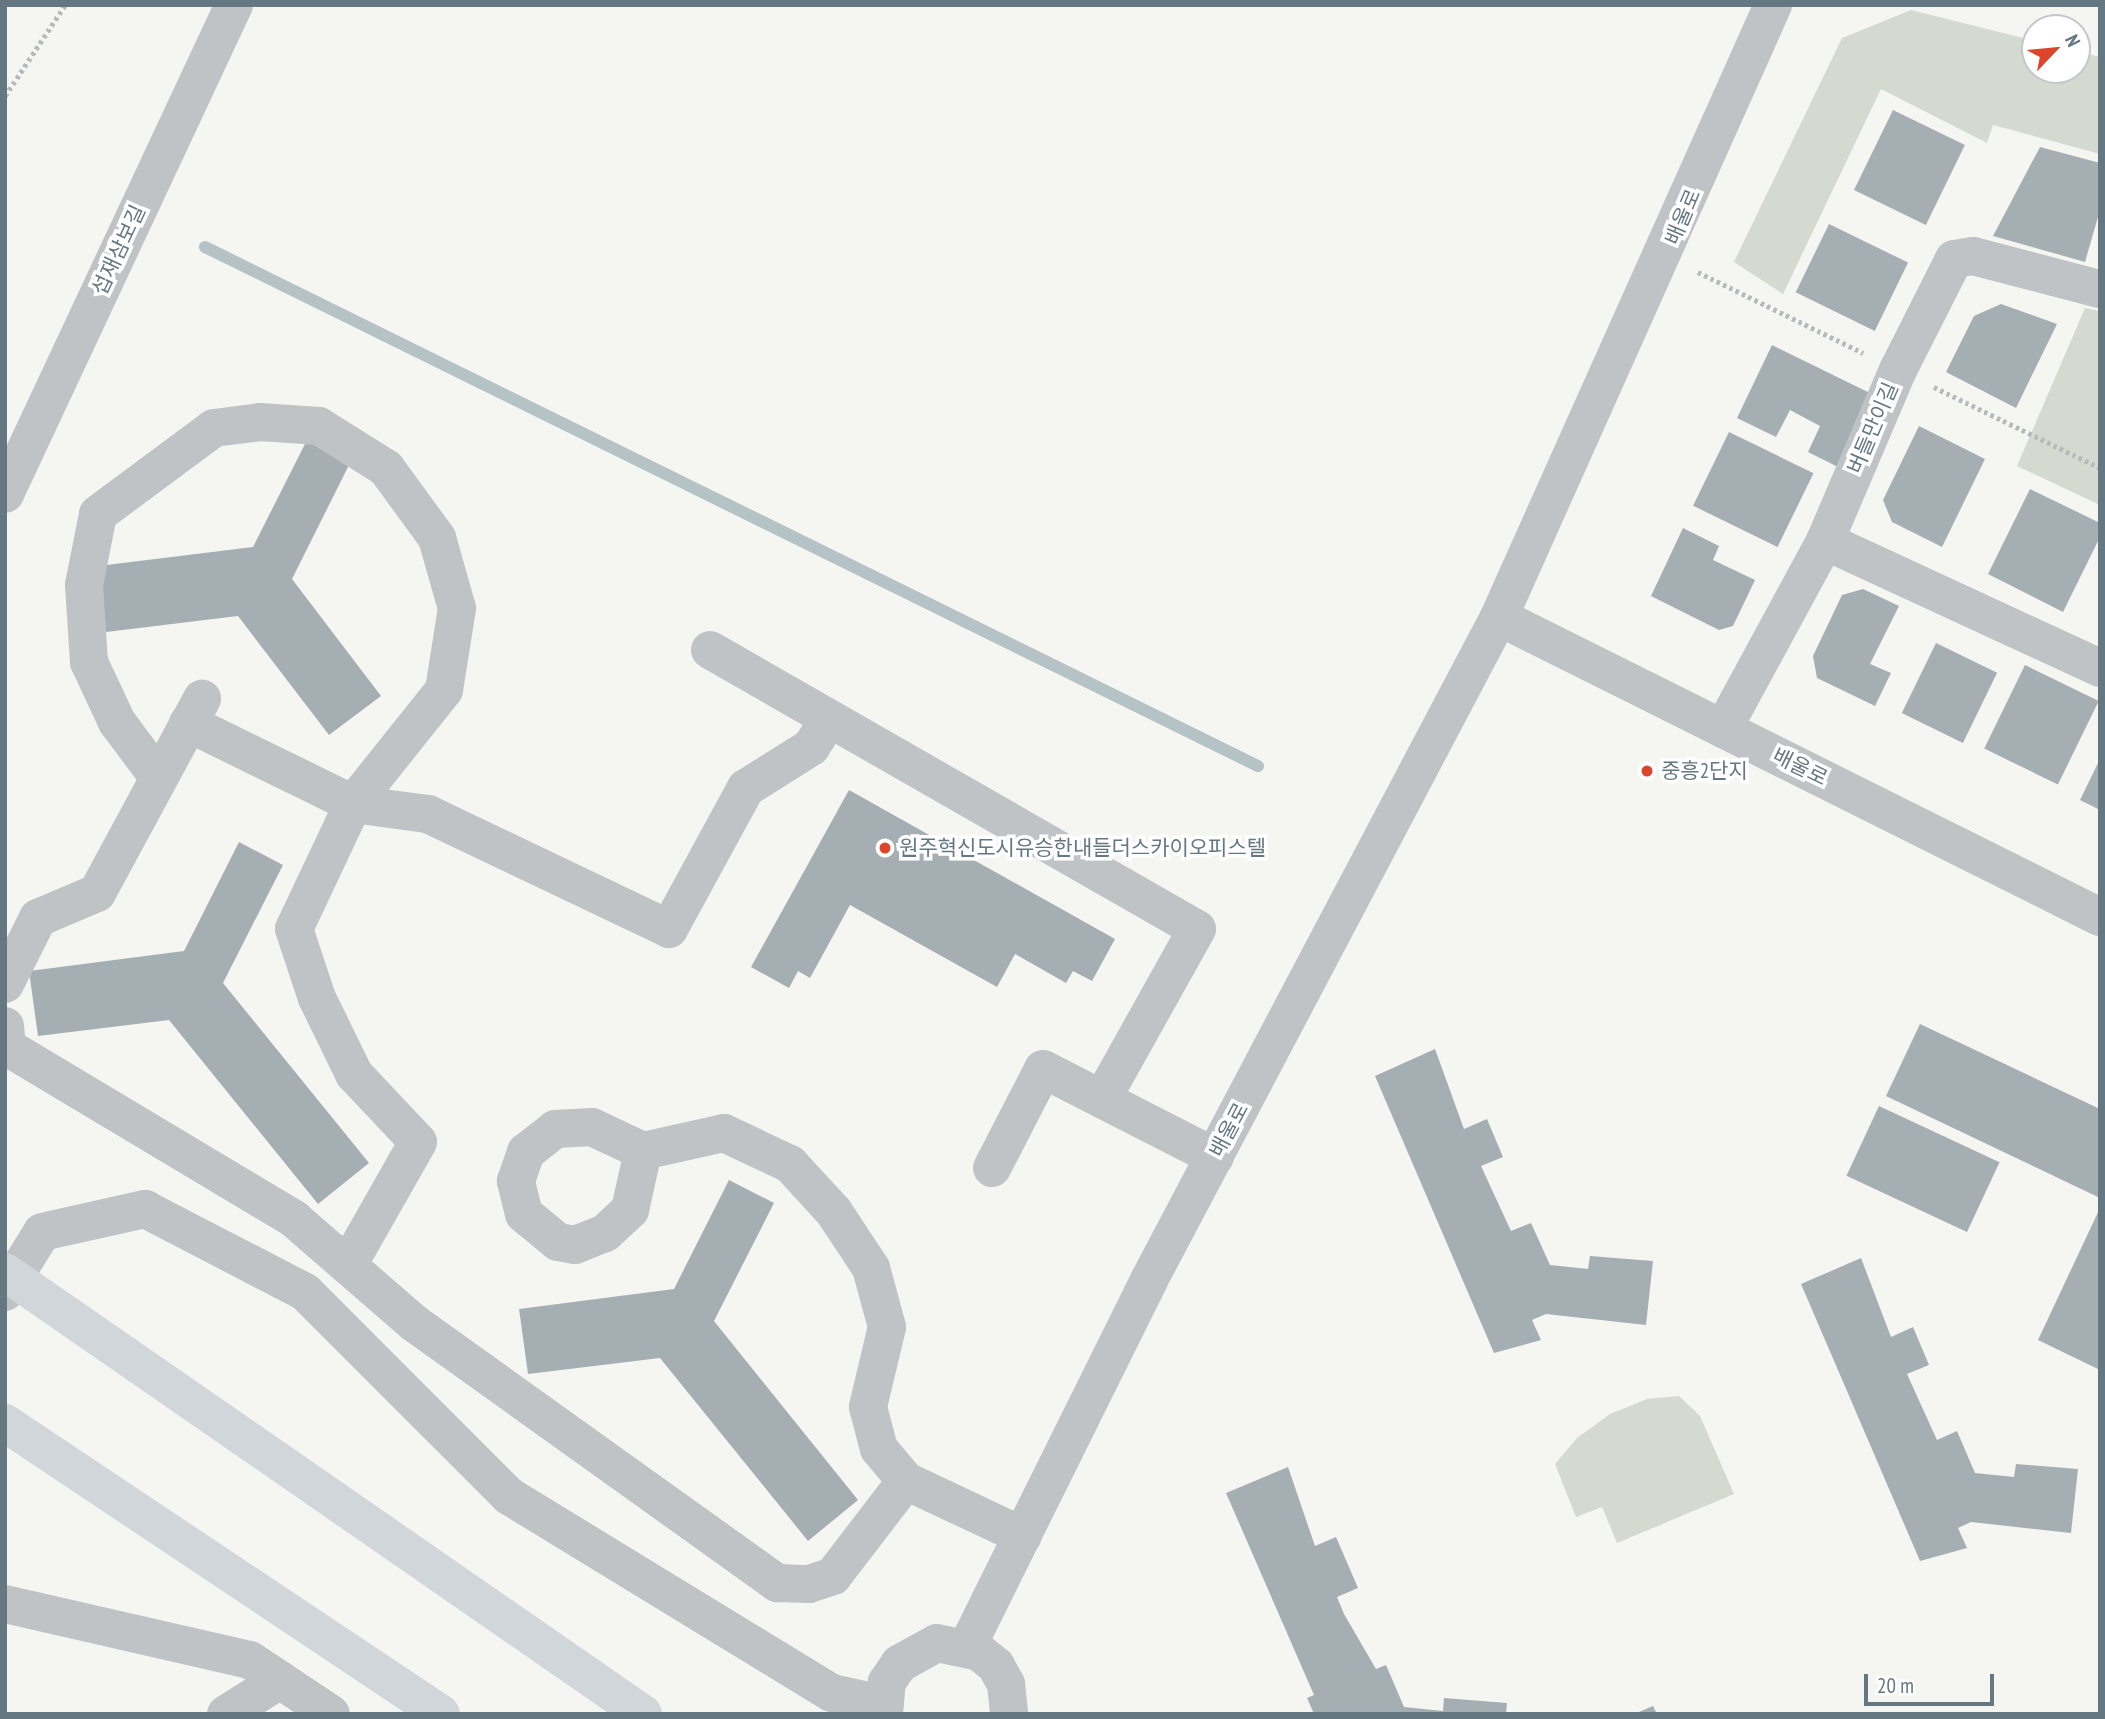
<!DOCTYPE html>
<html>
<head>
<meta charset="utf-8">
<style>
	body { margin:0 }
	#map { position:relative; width:2105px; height:1719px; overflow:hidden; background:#f5f5f2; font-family:"PT Sans Narrow","Noto Sans KR",sans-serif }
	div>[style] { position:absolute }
	.green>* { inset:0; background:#d5dad1 }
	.stream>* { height:12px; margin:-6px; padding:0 6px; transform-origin:6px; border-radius:6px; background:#b5c3c6 }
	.building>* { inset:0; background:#a5afb3; transform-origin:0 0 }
	.path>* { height:4.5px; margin-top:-2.25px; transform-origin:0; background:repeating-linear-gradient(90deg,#b7babc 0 3.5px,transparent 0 7px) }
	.minor>* { height:38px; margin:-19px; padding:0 19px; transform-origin:19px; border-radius:19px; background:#bfc3c6 }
	.highway>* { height:38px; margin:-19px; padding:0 19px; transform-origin:19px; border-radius:19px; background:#d1d6da }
	.dots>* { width:19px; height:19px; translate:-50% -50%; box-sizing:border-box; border:4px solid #fff; border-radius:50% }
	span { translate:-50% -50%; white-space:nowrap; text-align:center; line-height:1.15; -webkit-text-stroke:7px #fff; paint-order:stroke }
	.street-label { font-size:21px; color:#657882 }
	.poi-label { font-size:21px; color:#657882 }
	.left { translate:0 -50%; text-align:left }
	.frame { position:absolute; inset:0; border:7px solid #657882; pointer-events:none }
	.north { position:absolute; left:2021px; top:14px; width:70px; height:70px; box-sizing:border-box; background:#fff; border:2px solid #c1c9cd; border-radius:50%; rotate:64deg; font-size:19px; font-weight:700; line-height:28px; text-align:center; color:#657882 }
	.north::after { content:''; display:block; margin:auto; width:24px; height:32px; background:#dc442b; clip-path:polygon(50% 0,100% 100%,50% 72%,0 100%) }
	.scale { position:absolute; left:1864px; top:1674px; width:130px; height:32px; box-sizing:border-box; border:4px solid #657882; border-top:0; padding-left:9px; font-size:21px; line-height:24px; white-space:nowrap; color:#657882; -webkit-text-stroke:5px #fff; paint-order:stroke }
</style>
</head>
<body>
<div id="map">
	<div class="green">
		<i style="clip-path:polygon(1911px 10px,2035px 41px,2035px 70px,2077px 70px,2077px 51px,2100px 57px,2100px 154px,1993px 125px,1987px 143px,1881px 89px,1783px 294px,1734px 262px,1842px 38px)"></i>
		<i style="clip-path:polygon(2085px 308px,2100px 311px,2100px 505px,2017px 466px)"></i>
		<i style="clip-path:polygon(1679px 1396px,1700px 1416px,1734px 1494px,1617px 1543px,1602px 1507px,1576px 1517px,1555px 1464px,1577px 1438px,1610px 1414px,1647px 1399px)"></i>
	</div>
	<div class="stream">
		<i style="left:205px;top:247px;width:1174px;rotate:26.24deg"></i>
	</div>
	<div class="building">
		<i style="left:1893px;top:110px;width:80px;height:89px;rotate:26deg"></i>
		<i style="clip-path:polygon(2040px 147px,2100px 163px,2100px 210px,2085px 262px,1993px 236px)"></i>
		<i style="left:1829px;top:224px;width:88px;height:76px;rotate:26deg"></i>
		<i style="clip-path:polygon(2001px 304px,2057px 324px,2016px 408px,1946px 372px,1974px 316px)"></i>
		<i style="clip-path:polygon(1772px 345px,1876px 396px,1840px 468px,1808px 452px,1820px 426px,1790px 410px,1776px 437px,1737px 418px)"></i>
		<i style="clip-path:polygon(1919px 426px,1985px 459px,1942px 547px,1892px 522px,1883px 500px)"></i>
		<i style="left:1729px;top:432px;width:94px;height:82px;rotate:26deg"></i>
		<i style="clip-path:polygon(308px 438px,351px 461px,292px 579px,381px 696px,329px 735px,238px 616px,106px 632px,98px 566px,253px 547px)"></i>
		<i style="clip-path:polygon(2030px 489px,2100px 523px,2100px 537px,2063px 612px,1988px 574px)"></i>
		<i style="clip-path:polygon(1683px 528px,1719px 546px,1713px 560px,1755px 580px,1733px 626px,1719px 630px,1651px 596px)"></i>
		<i style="clip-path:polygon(1863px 589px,1899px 606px,1870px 664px,1891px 673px,1875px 706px,1817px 678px,1813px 656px,1842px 595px)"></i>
		<i style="left:1936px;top:643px;width:68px;height:78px;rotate:26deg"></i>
		<i style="left:2025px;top:665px;width:82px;height:93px;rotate:26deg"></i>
		<i style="clip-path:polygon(2100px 759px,2100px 810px,2080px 800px)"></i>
		<i style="clip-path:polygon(849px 790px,1115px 939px,1092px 981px,1073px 971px,1066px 983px,1015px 954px,997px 987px,850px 905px,810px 978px,798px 971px,789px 988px,751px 967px)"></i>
		<i style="clip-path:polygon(239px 842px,283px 865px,223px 983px,369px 1163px,318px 1204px,169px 1020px,38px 1036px,29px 971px,184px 951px)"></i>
		<i style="clip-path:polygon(1920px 1024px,2100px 1109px,2100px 1198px,1886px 1096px)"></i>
		<i style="clip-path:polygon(1435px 1049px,1464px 1129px,1487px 1119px,1503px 1157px,1481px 1166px,1511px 1231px,1531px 1223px,1550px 1265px,1588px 1269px,1590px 1256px,1653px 1261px,1646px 1325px,1546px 1314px,1532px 1320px,1541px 1340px,1494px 1353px,1375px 1076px)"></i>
		<i style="left:1879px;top:1106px;width:133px;height:77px;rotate:25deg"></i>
		<i style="clip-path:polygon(729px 1180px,774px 1203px,714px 1321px,858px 1500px,808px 1541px,660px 1358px,528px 1374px,519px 1309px,674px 1289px)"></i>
		<i style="clip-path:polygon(2100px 1208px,2100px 1370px,2038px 1340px)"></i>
		<i style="clip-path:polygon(1861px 1258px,1891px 1337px,1913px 1327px,1929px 1365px,1907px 1374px,1937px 1440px,1957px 1431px,1975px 1473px,2014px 1477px,2016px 1464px,2078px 1469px,2071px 1533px,1971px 1522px,1958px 1528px,1967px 1548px,1920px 1561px,1801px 1284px)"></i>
		<i style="clip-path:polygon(1288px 1467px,1315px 1546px,1336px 1537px,1358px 1588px,1337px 1597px,1344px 1614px,1376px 1669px,1386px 1665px,1404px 1707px,1443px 1711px,1444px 1698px,1507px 1703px,1506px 1714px,1314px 1714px,1307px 1698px,1314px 1695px,1226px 1493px)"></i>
		<i style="clip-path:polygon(1653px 1706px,1657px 1714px,1634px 1714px)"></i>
	</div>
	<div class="path">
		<i style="left:5px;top:96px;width:109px;rotate:-56.6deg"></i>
		<i style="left:1698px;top:272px;width:184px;rotate:26.1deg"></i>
		<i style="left:1934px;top:387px;width:185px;rotate:26deg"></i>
	</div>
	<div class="minor">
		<i style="left:5px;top:494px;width:540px;rotate:-64.91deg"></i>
		<i style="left:1825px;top:541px;width:303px;rotate:24.8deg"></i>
		<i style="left:1499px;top:617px;width:672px;rotate:26.53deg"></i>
		<i style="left:710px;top:650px;width:561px;rotate:29.81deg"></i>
		<i style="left:1197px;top:929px;width:195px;rotate:119.2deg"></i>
		<i style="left:188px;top:723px;width:184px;rotate:26.1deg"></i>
		<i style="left:353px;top:804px;width:76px;rotate:7.6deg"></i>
		<i style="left:428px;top:814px;width:267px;rotate:25.5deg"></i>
		<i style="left:669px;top:929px;width:161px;rotate:-61.4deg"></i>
		<i style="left:746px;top:788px;width:77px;rotate:-32.2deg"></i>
		<i style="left:811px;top:747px;width:33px;rotate:-57deg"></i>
		<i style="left:1723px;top:729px;width:214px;rotate:-61.5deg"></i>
		<i style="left:1825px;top:541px;width:186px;rotate:-66.9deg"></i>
		<i style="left:1898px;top:370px;width:124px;rotate:-63.2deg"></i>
		<i style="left:1954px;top:259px;width:19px;rotate:-9deg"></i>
		<i style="left:1973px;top:256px;width:131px;rotate:14.6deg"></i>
		<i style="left:158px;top:777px;width:69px;rotate:-126.7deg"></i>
		<i style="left:117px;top:722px;width:66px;rotate:-115deg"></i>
		<i style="left:89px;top:662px;width:77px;rotate:-93.7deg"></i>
		<i style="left:84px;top:585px;width:72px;rotate:-78.8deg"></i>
		<i style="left:98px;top:514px;width:144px;rotate:-36.6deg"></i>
		<i style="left:214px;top:428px;width:46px;rotate:-7.4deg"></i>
		<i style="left:260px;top:422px;width:59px;rotate:3.9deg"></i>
		<i style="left:319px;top:426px;width:79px;rotate:32.1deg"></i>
		<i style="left:386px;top:468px;width:87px;rotate:53.9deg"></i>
		<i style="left:437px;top:538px;width:73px;rotate:74.1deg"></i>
		<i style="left:457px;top:608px;width:83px;rotate:99deg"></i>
		<i style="left:444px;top:690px;width:146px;rotate:128.6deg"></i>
		<i style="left:353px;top:804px;width:138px;rotate:115.3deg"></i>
		<i style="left:294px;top:929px;width:73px;rotate:71.6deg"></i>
		<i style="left:317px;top:998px;width:85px;rotate:64deg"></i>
		<i style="left:354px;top:1074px;width:93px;rotate:46.7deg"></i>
		<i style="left:418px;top:1142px;width:142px;rotate:119.6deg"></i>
		<i style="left:5px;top:984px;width:74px;rotate:-63.4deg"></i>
		<i style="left:38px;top:918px;width:64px;rotate:-23deg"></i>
		<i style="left:97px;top:893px;width:221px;rotate:-61.6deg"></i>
		<i style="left:5px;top:1026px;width:21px;rotate:85deg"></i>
		<i style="left:7px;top:1047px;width:335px;rotate:30.9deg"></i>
		<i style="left:294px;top:1219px;width:159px;rotate:40.9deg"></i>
		<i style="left:414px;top:1323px;width:447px;rotate:35.6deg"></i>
		<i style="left:777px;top:1583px;width:32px;rotate:2deg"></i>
		<i style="left:809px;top:1584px;width:25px;rotate:-18deg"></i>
		<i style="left:833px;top:1576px;width:120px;rotate:-52.5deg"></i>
		<i style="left:643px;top:1151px;width:60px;rotate:102.4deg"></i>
		<i style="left:630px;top:1210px;width:34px;rotate:137deg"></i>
		<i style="left:605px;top:1233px;width:32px;rotate:158deg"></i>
		<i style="left:575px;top:1245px;width:17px;rotate:-170deg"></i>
		<i style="left:558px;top:1242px;width:44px;rotate:-140.5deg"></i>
		<i style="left:524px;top:1214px;width:34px;rotate:-104deg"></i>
		<i style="left:516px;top:1181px;width:31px;rotate:-71deg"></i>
		<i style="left:526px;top:1152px;width:37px;rotate:-38deg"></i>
		<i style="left:555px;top:1129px;width:37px;rotate:-3deg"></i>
		<i style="left:592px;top:1127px;width:56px;rotate:25.2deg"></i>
		<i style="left:643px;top:1151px;width:83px;rotate:-12.5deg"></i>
		<i style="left:724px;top:1133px;width:73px;rotate:25.2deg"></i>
		<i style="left:790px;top:1164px;width:65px;rotate:47.5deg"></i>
		<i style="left:834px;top:1212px;width:67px;rotate:56.5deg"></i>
		<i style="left:871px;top:1268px;width:61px;rotate:74.8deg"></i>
		<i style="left:887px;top:1327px;width:82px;rotate:103.4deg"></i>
		<i style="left:868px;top:1407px;width:43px;rotate:75.3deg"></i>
		<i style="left:879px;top:1449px;width:42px;rotate:49.8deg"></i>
		<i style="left:906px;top:1481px;width:129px;rotate:25.2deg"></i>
		<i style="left:992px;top:1168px;width:111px;rotate:-62.7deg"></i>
		<i style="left:1043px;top:1069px;width:193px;rotate:27.1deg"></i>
		<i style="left:5px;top:1292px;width:70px;rotate:-58.3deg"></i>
		<i style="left:42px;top:1232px;width:106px;rotate:-12.6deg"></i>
		<i style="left:145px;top:1209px;width:180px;rotate:27.4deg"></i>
		<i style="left:305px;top:1292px;width:288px;rotate:45deg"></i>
		<i style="left:509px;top:1496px;width:378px;rotate:31.4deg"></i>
		<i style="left:832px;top:1693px;width:52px;rotate:12.2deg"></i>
		<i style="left:5px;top:1604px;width:251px;rotate:12.9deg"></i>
		<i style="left:250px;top:1660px;width:97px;rotate:33.7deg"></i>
		<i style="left:967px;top:1647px;width:410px;rotate:-63.6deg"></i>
		<i style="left:1149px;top:1280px;width:750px;rotate:-62.17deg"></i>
		<i style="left:1499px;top:617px;width:671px;rotate:-65.88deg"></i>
		<i style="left:226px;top:1714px;width:64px;rotate:-32.2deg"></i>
		<i style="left:884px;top:1714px;width:32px;rotate:-85deg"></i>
		<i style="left:887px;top:1682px;width:22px;rotate:-56deg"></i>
		<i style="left:899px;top:1664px;width:43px;rotate:-28.9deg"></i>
		<i style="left:937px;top:1643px;width:43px;rotate:12.1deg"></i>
		<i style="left:979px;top:1652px;width:22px;rotate:39deg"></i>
		<i style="left:996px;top:1666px;width:21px;rotate:61deg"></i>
		<i style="left:1006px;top:1684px;width:30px;rotate:84deg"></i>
	</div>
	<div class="highway">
		<i style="left:5px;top:1272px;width:776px;rotate:34.71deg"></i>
		<i style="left:5px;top:1423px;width:524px;rotate:33.72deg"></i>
	</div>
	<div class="dots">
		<i style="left:1647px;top:771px;background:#dc442b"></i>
		<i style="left:885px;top:848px;background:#dc442b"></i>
	</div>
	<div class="street-label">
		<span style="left:1683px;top:217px;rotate:-67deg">배울로</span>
		<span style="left:119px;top:250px;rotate:-65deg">섭재삼보길</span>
		<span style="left:1873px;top:428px;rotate:-67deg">버들만이길</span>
		<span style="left:1800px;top:767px;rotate:26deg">배울로</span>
		<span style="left:1229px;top:1130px;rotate:-62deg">배울로</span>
	</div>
	<div class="poi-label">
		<span class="left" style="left:1661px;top:771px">중흥2단지</span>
		<span class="left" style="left:899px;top:848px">원주혁신도시유승한내들더스카이오피스텔</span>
	</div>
	<div class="frame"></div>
	<div class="north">N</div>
	<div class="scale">20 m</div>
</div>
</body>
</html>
